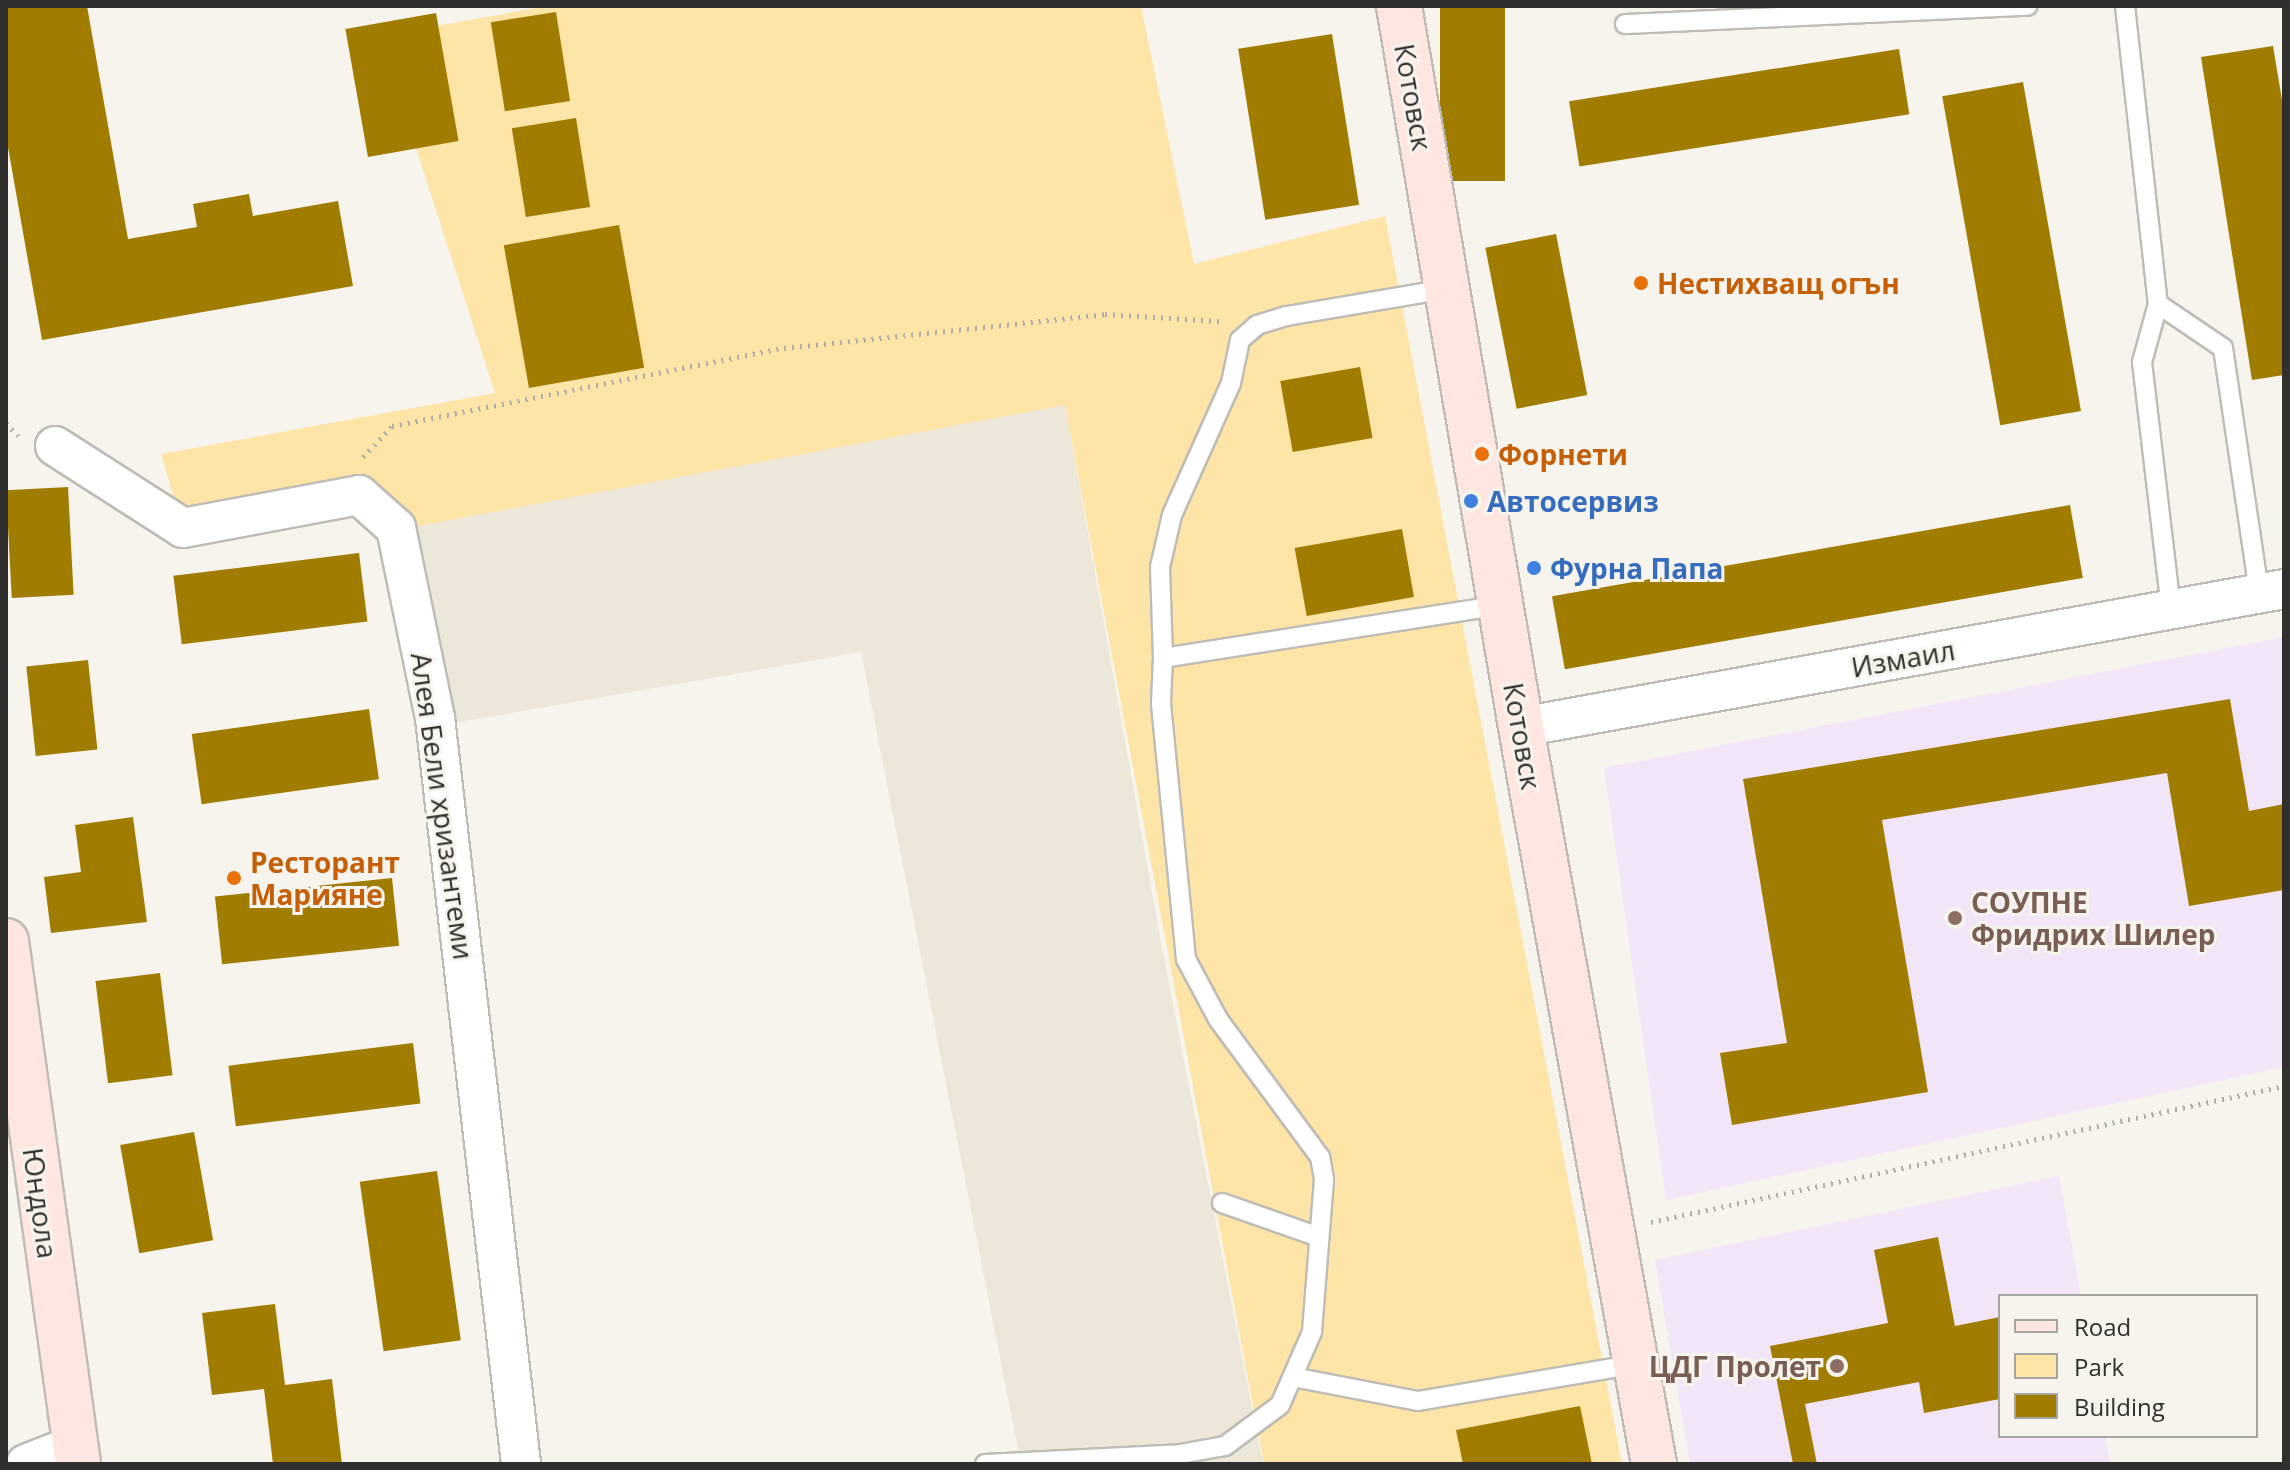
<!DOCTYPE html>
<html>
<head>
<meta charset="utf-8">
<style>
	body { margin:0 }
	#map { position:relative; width:2290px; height:1470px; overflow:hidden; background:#f7f4ed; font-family:"Open Sans",sans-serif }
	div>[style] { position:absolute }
	.built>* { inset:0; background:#ede7d9 }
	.education>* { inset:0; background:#f3e5f8 }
	.green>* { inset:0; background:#fde4a7 }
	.building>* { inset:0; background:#a07d00; transform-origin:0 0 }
	.path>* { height:5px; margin-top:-2.5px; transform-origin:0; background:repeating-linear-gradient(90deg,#b0aea8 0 2px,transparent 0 8px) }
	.roads { filter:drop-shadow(2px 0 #bebcb5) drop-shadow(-2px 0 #bebcb5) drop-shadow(0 2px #bebcb5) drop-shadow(0 -2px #bebcb5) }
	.lane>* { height:18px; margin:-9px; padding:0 9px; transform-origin:9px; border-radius:9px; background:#fff }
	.street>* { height:38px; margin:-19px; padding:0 19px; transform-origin:19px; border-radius:19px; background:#fff }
	.secondary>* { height:44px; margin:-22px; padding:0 22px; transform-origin:22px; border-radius:22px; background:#ffe6e1 }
	.dots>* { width:22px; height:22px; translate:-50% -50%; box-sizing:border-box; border:4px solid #f7f4ed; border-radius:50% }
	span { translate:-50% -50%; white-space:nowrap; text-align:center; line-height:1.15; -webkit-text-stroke:6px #f7f4ed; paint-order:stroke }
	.street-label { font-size:28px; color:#302f2d }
	.food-label { font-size:28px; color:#c56008; font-weight:700 }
	.left { translate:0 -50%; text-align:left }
	.shop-label { font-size:28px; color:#366cbe; font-weight:700 }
	.education-label { font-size:28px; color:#785e54; font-weight:700 }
	.right { translate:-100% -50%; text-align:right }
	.frame { position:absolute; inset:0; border:8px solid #302f2d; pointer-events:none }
	.legend { position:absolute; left:1998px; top:1294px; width:260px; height:144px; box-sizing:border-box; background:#f7f4ed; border:2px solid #a7a5a0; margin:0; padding:10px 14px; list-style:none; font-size:24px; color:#302f2d }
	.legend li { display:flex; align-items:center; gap:16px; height:40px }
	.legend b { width:40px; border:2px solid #a7a5a0 }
</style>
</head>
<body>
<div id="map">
	<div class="built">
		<i style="clip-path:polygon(1065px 405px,1161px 943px,1263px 1464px,1021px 1464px,861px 652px,431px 727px,397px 530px,825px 440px)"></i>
	</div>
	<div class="education">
		<i style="clip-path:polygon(2284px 637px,2284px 1067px,1666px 1200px,1604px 768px)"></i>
		<i style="clip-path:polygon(2059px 1176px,2081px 1296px,2000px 1296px,2000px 1436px,2105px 1436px,2110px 1464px,1690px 1464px,1655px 1260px)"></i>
	</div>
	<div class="green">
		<i style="clip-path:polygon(547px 6px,1141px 6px,1194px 264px,1385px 216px,1622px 1464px,1264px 1464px,1065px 405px,397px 530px,359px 495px,183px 528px,161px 454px,495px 393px,380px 36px)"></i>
	</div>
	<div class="building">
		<i style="clip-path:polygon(6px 6px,87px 6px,128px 239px,197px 227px,193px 204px,249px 194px,253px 216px,338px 201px,353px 286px,42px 340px,6px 136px)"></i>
		<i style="left:1440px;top:6px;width:65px;height:175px"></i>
		<i style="left:556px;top:12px;width:90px;height:66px;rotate:81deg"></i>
		<i style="left:436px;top:13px;width:130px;height:92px;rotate:80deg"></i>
		<i style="left:1332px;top:34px;width:173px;height:95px;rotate:81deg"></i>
		<i style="clip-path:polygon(2273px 46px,2284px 112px,2284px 375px,2252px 380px,2201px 57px)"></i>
		<i style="left:1899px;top:49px;width:66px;height:334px;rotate:81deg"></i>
		<i style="left:2023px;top:82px;width:334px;height:82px;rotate:80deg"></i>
		<i style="left:576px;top:118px;width:90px;height:65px;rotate:81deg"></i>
		<i style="left:619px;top:225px;width:145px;height:117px;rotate:80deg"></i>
		<i style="left:1556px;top:234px;width:164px;height:72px;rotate:79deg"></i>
		<i style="left:1360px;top:367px;width:72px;height:81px;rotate:80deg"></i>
		<i style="left:68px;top:487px;width:108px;height:62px;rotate:87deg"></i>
		<i style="left:2070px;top:505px;width:74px;height:526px;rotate:80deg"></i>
		<i style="left:1402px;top:529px;width:69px;height:109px;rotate:80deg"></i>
		<i style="left:359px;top:553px;width:69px;height:187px;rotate:83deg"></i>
		<i style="left:88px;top:660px;width:90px;height:62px;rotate:84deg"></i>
		<i style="clip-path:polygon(2230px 699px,2249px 811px,2284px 804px,2284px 890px,2189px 906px,2167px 773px,1882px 820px,1928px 1092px,1732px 1125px,1720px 1053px,1787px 1043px,1743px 779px)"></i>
		<i style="left:369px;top:709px;width:71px;height:179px;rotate:82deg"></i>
		<i style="clip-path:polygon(133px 817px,147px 922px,51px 933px,44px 877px,81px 872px,75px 825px)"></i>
		<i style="left:392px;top:878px;width:68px;height:178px;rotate:84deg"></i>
		<i style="left:160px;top:973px;width:103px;height:65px;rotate:83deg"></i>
		<i style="left:413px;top:1043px;width:61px;height:186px;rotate:83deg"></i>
		<i style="left:194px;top:1132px;width:110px;height:75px;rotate:80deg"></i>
		<i style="left:437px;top:1171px;width:171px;height:78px;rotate:82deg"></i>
		<i style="clip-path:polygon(1938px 1237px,1955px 1326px,2000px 1317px,2000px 1399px,1924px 1413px,1919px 1382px,1805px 1404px,1817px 1464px,1793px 1464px,1770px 1346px,1888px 1323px,1874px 1250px)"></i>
		<i style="clip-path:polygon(275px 1304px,285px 1385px,332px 1379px,342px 1464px,273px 1464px,264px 1389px,212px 1395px,202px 1313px)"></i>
		<i style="clip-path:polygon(1580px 1406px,1592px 1464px,1463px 1464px,1456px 1430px)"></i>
	</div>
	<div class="path">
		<i style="left:6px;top:423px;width:18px;rotate:47deg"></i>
		<i style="left:363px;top:457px;width:42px;rotate:-46.9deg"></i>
		<i style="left:392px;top:426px;width:400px;rotate:-11.3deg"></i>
		<i style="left:784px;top:348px;width:323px;rotate:-6deg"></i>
		<i style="left:1105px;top:314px;width:115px;rotate:3.5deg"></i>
		<i style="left:1651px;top:1222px;width:647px;rotate:-12.13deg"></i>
	</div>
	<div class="roads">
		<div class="lane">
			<i style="left:2125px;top:6px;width:300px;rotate:83.7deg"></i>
			<i style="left:2158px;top:304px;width:60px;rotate:105.4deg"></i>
			<i style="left:2142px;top:362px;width:249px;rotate:83.3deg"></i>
			<i style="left:1625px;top:24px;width:403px;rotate:-2.6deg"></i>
			<i style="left:2158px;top:304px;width:78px;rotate:34.1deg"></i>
			<i style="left:2223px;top:348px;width:248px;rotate:81.6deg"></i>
			<i style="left:1163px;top:658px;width:91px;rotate:-91.9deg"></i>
			<i style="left:1160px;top:567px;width:53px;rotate:-77deg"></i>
			<i style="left:1172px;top:515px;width:145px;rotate:-65.9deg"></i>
			<i style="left:1231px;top:383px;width:44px;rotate:-78.2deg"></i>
			<i style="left:1240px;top:340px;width:23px;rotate:-41deg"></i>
			<i style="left:1257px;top:325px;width:31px;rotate:-17deg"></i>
			<i style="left:1287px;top:316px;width:162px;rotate:-9.6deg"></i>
			<i style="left:1222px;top:1203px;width:103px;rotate:19.3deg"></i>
			<i style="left:1293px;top:1377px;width:127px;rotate:10.9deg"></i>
			<i style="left:1418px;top:1401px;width:221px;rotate:-9.6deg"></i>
			<i style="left:985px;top:1464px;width:195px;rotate:-2.9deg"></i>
			<i style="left:1180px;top:1454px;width:46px;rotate:-10.1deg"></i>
			<i style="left:1225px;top:1446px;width:69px;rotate:-36.7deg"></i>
			<i style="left:1280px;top:1405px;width:80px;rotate:-66.3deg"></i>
			<i style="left:1312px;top:1332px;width:153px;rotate:-85.5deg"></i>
			<i style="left:1324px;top:1179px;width:22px;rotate:-100deg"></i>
			<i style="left:1320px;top:1157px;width:172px;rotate:-126.5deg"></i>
			<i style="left:1218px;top:1019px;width:68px;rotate:-118.1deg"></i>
			<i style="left:1186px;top:959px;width:257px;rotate:-95.6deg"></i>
			<i style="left:1161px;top:703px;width:45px;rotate:-87.5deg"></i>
			<i style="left:1163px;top:658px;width:341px;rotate:-8.9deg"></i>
		</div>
		<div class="street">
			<i style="left:55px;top:446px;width:152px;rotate:32.6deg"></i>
			<i style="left:183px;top:528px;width:179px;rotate:-10.6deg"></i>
			<i style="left:359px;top:495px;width:50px;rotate:41.7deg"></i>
			<i style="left:396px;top:528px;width:194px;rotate:78.4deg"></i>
			<i style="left:435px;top:718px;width:751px;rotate:83.42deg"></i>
			<i style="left:1521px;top:727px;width:775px;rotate:-10.25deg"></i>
			<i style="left:26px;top:1464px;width:52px;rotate:-21.6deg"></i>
		</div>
		<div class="secondary">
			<i style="left:1399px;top:6px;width:755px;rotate:80.39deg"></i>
			<i style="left:1525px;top:750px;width:726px;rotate:79.76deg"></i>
			<i style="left:6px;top:941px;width:528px;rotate:82.16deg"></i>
		</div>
	</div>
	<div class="dots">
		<i style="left:1641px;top:283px;background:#e8710a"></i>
		<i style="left:1482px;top:454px;background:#e8710a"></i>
		<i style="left:1471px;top:501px;background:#3f7fe0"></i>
		<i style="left:1534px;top:568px;background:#3f7fe0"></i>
		<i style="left:234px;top:878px;background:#e8710a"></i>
		<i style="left:1955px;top:918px;background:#8d6e63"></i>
		<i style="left:1837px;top:1366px;background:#8d6e63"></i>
	</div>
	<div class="street-label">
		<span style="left:1414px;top:97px;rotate:80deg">Котовск</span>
		<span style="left:1903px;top:658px;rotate:-10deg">Измаил</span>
		<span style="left:1523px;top:736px;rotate:80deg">Котовск</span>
		<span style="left:443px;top:806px;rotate:82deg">Алея Бели хризантеми</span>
		<span style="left:41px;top:1203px;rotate:82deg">Юндола</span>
	</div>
	<div class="food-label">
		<span class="left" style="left:1657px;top:283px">Нестихващ огън</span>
		<span class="left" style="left:1498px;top:454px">Форнети</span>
		<span class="left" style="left:250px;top:878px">Ресторант<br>Марияне</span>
	</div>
	<div class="shop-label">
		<span class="left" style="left:1487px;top:501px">Автосервиз</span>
		<span class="left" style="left:1550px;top:568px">Фурна Папа</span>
	</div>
	<div class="education-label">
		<span class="left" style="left:1971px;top:918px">СОУПНЕ<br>Фридрих Шилер</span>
		<span class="right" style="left:1821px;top:1366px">ЦДГ Пролет</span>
	</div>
	<div class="frame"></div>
	<ul class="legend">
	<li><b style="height:10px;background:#ffe6e1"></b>Road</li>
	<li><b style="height:22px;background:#fde4a7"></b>Park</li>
	<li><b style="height:22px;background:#a07d00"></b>Building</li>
	</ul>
</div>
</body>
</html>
